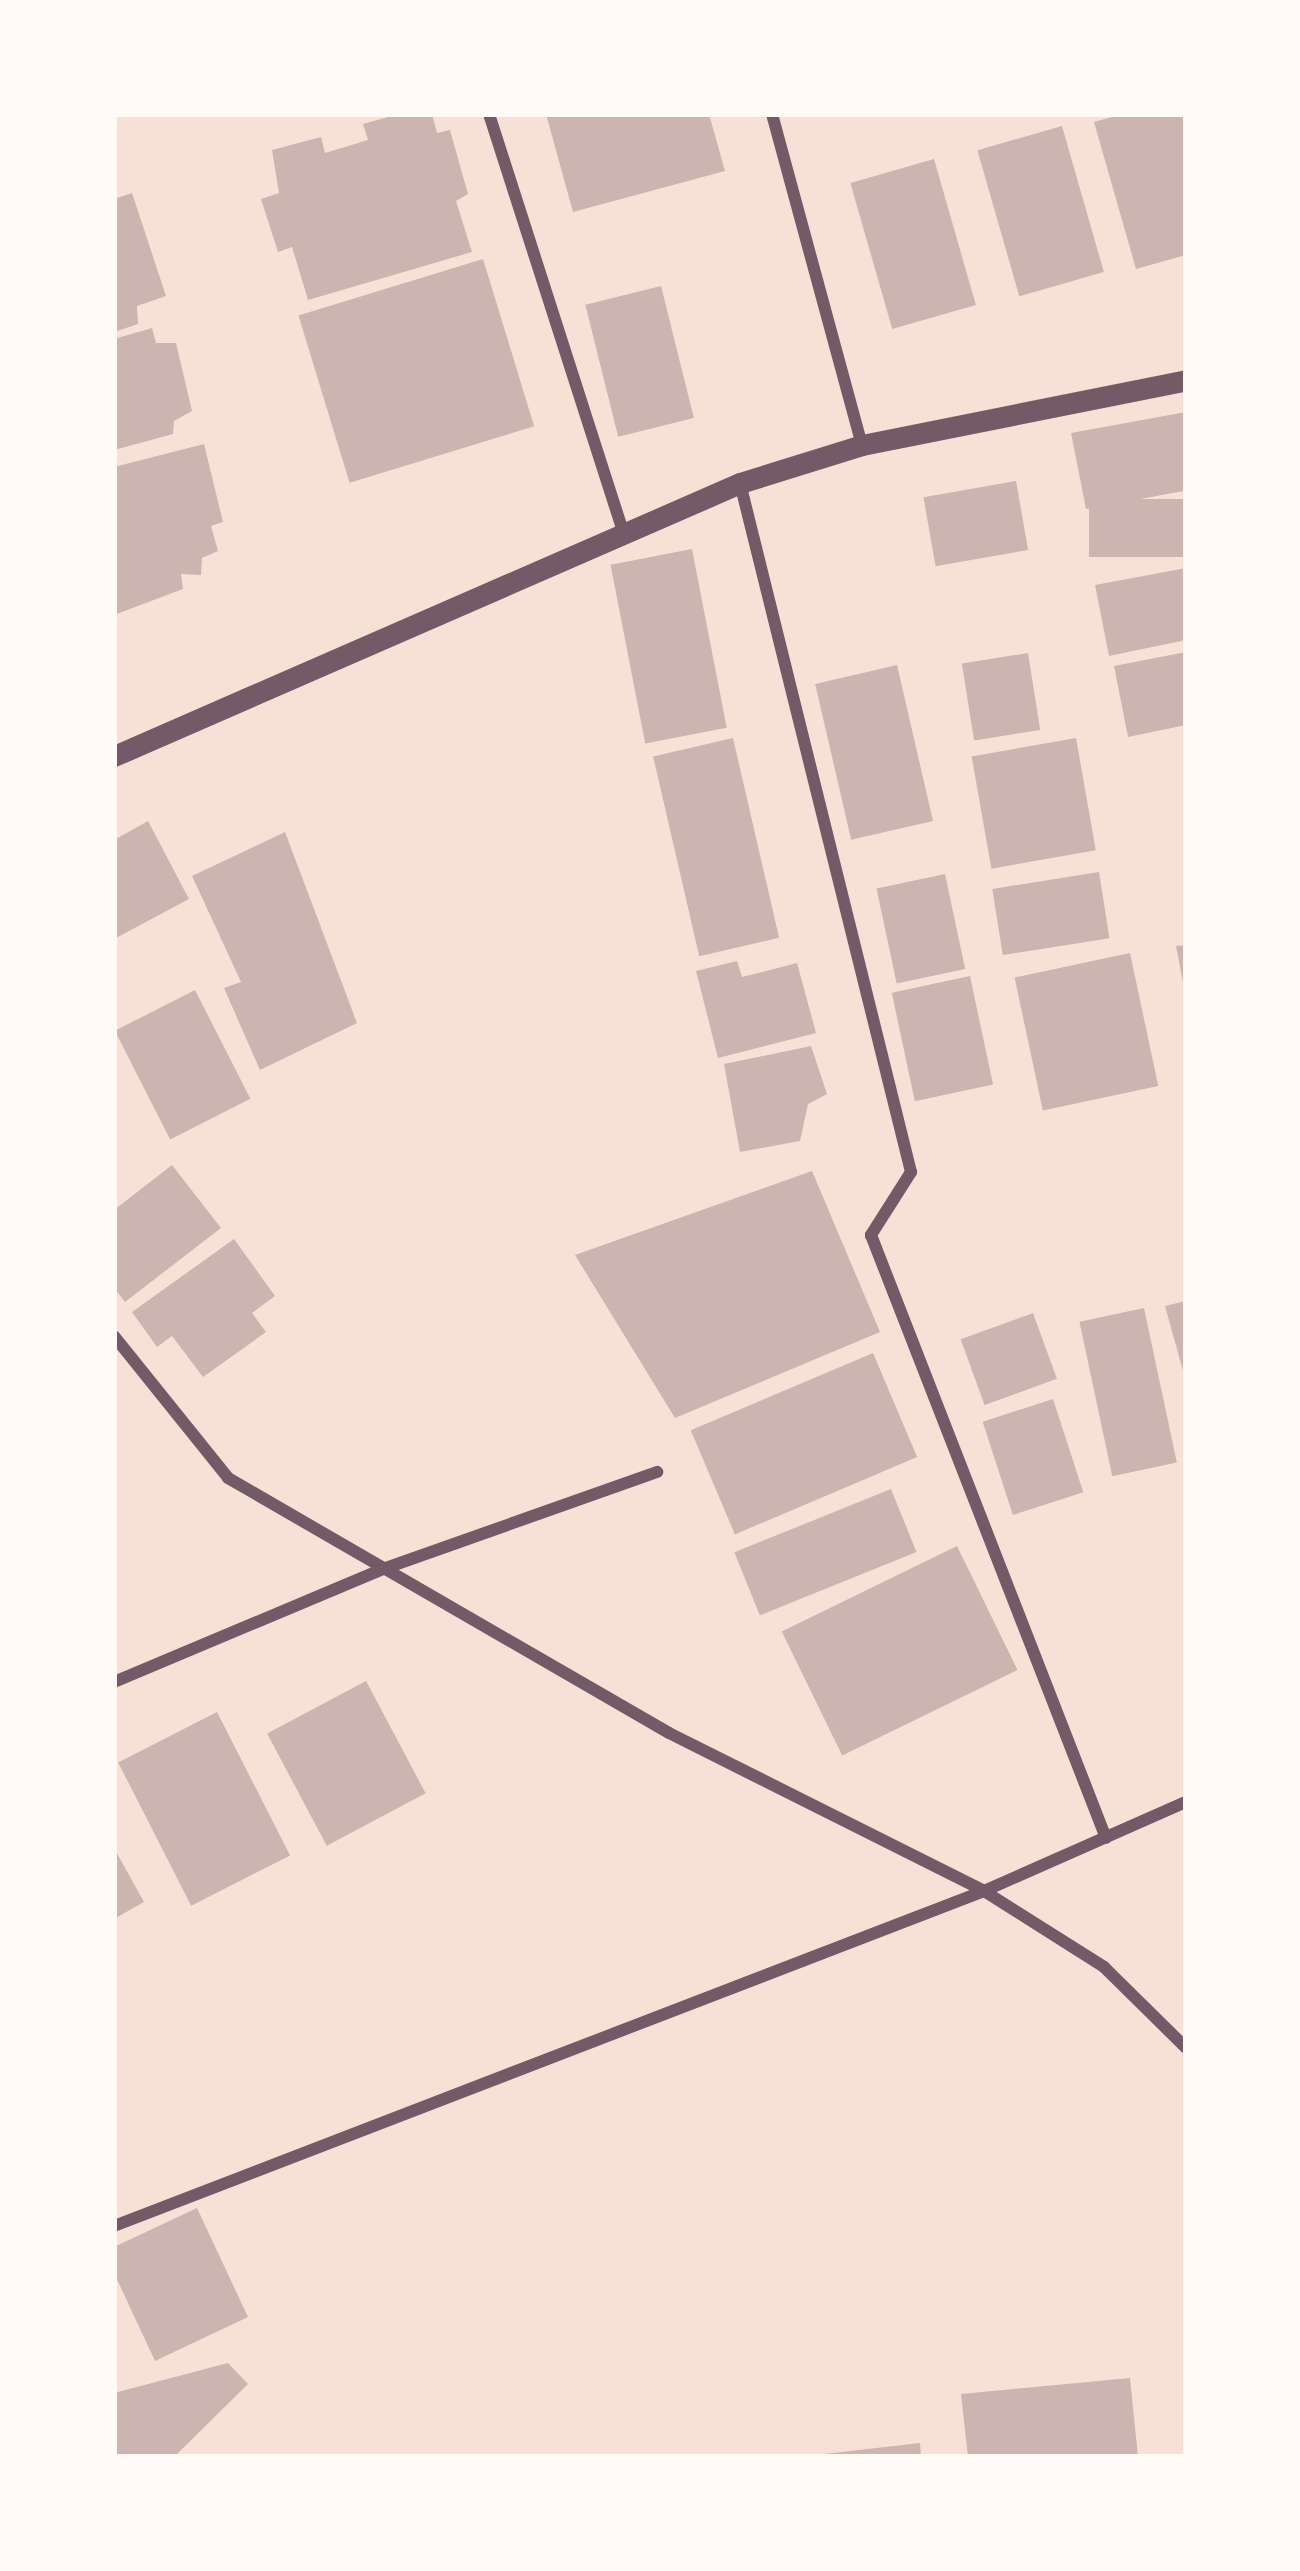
<!DOCTYPE html>
<html>
<head>
<meta charset="utf-8">
<style>
	body { margin:0 }
	#map { position:relative; width:1300px; height:2571px; overflow:hidden; background:#f7e1d7; font-family:"Sofia Sans Condensed",sans-serif }
	div>[style] { position:absolute }
	.building>* { inset:0; background:#ccb4b1; transform-origin:0 0 }
	.minor>* { height:12px; margin:-6px; padding:0 6px; transform-origin:6px; border-radius:6px; background:#755966 }
	.tertiary>* { height:21px; margin:-10.5px; padding:0 10.5px; transform-origin:10.5px; border-radius:10.5px; background:#755966 }
	span { translate:-50% -50%; white-space:nowrap; text-align:center; line-height:1.15; -webkit-text-stroke:9px #fffaf5; paint-order:stroke }
	.frame { position:absolute; inset:0; border:117px solid #fffaf5; pointer-events:none }
</style>
</head>
<body>
<div id="map">
	<div class="building">
		<i style="clip-path:polygon(399px 114px,432px 114px,437px 133px,450px 130px,468px 194px,456px 201px,472px 252px,308px 300px,292px 247px,278px 252px,261px 199px,279px 193px,272px 150px,321px 137px,325px 153px,368px 140px,363px 124px)"></i>
		<i style="clip-path:polygon(546px 114px,709px 114px,725px 171px,573px 212px)"></i>
		<i style="clip-path:polygon(1123px 114px,1183px 114px,1186px 125px,1186px 255px,1136px 269px,1094px 122px)"></i>
		<i style="left:1062px;top:126px;width:152px;height:88px;rotate:74deg"></i>
		<i style="left:934px;top:159px;width:152px;height:87px;rotate:74deg"></i>
		<i style="clip-path:polygon(132px 193px,166px 296px,137px 306px,138px 324px,114px 332px,114px 199px)"></i>
		<i style="left:483px;top:259px;width:175px;height:193px;rotate:73deg"></i>
		<i style="left:661px;top:286px;width:136px;height:78px;rotate:76deg"></i>
		<i style="clip-path:polygon(152px 328px,156px 343px,176px 343px,192px 411px,174px 421px,173px 434px,114px 450px,114px 339px)"></i>
		<i style="clip-path:polygon(1186px 412px,1184px 491px,1086px 509px,1071px 433px)"></i>
		<i style="clip-path:polygon(204px 444px,223px 522px,211px 526px,218px 551px,202px 558px,201px 575px,181px 574px,183px 589px,114px 615px,114px 467px)"></i>
		<i style="left:1016px;top:481px;width:70px;height:94px;rotate:80deg"></i>
		<i style="left:1186px;top:499px;width:58px;height:97px;rotate:90deg"></i>
		<i style="left:692px;top:549px;width:182px;height:83px;rotate:79deg"></i>
		<i style="clip-path:polygon(1186px 568px,1186px 640px,1109px 656px,1095px 585px)"></i>
		<i style="clip-path:polygon(1186px 652px,1186px 725px,1128px 737px,1114px 666px)"></i>
		<i style="left:1028px;top:653px;width:78px;height:67px;rotate:81deg"></i>
		<i style="left:897px;top:665px;width:160px;height:84px;rotate:77deg"></i>
		<i style="left:733px;top:738px;width:205px;height:82px;rotate:77deg"></i>
		<i style="left:1076px;top:738px;width:114px;height:106px;rotate:80deg"></i>
		<i style="clip-path:polygon(148px 821px,189px 899px,114px 939px,114px 840px)"></i>
		<i style="clip-path:polygon(285px 832px,357px 1023px,260px 1070px,224px 988px,241px 982px,192px 876px)"></i>
		<i style="left:1099px;top:872px;width:67px;height:108px;rotate:81deg"></i>
		<i style="left:945px;top:874px;width:97px;height:70px;rotate:78deg"></i>
		<i style="clip-path:polygon(1186px 945px,1186px 988px,1184px 988px,1176px 946px)"></i>
		<i style="left:1130px;top:953px;width:136px;height:118px;rotate:78deg"></i>
		<i style="clip-path:polygon(737px 961px,742px 977px,797px 963px,816px 1033px,718px 1058px,696px 971px)"></i>
		<i style="left:970px;top:976px;width:111px;height:80px;rotate:78deg"></i>
		<i style="left:195px;top:990px;width:122px;height:90px;rotate:63deg"></i>
		<i style="clip-path:polygon(811px 1046px,827px 1094px,808px 1104px,800px 1141px,740px 1152px,724px 1064px)"></i>
		<i style="clip-path:polygon(172px 1165px,221px 1228px,125px 1302px,114px 1288px,114px 1210px)"></i>
		<i style="clip-path:polygon(812px 1171px,880px 1332px,675px 1418px,575px 1255px)"></i>
		<i style="clip-path:polygon(234px 1239px,275px 1296px,252px 1313px,266px 1332px,203px 1377px,172px 1336px,157px 1347px,132px 1312px)"></i>
		<i style="clip-path:polygon(1186px 1301px,1186px 1377px,1185px 1378px,1165px 1306px)"></i>
		<i style="left:1144px;top:1308px;width:158px;height:66px;rotate:78deg"></i>
		<i style="left:1033px;top:1313px;width:70px;height:77px;rotate:70deg"></i>
		<i style="left:873px;top:1353px;width:113px;height:198px;rotate:67deg"></i>
		<i style="left:1053px;top:1399px;width:98px;height:74px;rotate:72deg"></i>
		<i style="left:891px;top:1489px;width:68px;height:169px;rotate:68deg"></i>
		<i style="left:957px;top:1546px;width:138px;height:195px;rotate:64deg"></i>
		<i style="left:366px;top:1681px;width:127px;height:112px;rotate:62deg"></i>
		<i style="left:217px;top:1712px;width:161px;height:111px;rotate:63deg"></i>
		<i style="clip-path:polygon(114px 1848px,144px 1902px,114px 1919px)"></i>
		<i style="clip-path:polygon(197px 2208px,248px 2317px,155px 2361px,114px 2273px,114px 2247px)"></i>
		<i style="clip-path:polygon(228px 2363px,248px 2384px,174px 2457px,114px 2457px,114px 2393px)"></i>
		<i style="clip-path:polygon(1130px 2378px,1138px 2457px,968px 2457px,961px 2394px)"></i>
		<i style="clip-path:polygon(920px 2443px,921px 2457px,824px 2457px,824px 2454px)"></i>
	</div>
	<div class="minor">
		<i style="left:489px;top:114px;width:435px;rotate:72.2deg"></i>
		<i style="left:772px;top:114px;width:343px;rotate:74.8deg"></i>
		<i style="left:740px;top:483px;width:710px;rotate:76.06deg"></i>
		<i style="left:911px;top:1172px;width:75px;rotate:122.4deg"></i>
		<i style="left:871px;top:1235px;width:647px;rotate:68.71deg"></i>
		<i style="left:114px;top:1336px;width:182px;rotate:51.2deg"></i>
		<i style="left:228px;top:1478px;width:509px;rotate:30.04deg"></i>
		<i style="left:669px;top:1733px;width:352px;rotate:26.6deg"></i>
		<i style="left:984px;top:1891px;width:142px;rotate:32.3deg"></i>
		<i style="left:1104px;top:1967px;width:115px;rotate:44.6deg"></i>
		<i style="left:114px;top:1682px;width:292px;rotate:-22.8deg"></i>
		<i style="left:383px;top:1569px;width:291px;rotate:-19.5deg"></i>
		<i style="left:114px;top:2226px;width:932px;rotate:-21.06deg"></i>
		<i style="left:984px;top:1891px;width:221px;rotate:-23.8deg"></i>
	</div>
	<div class="tertiary">
		<i style="left:114px;top:756px;width:683px;rotate:-23.56deg"></i>
		<i style="left:740px;top:483px;width:128px;rotate:-17.3deg"></i>
		<i style="left:862px;top:445px;width:330px;rotate:-11.3deg"></i>
	</div>
	<div class="frame"></div>
</div>
</body>
</html>
